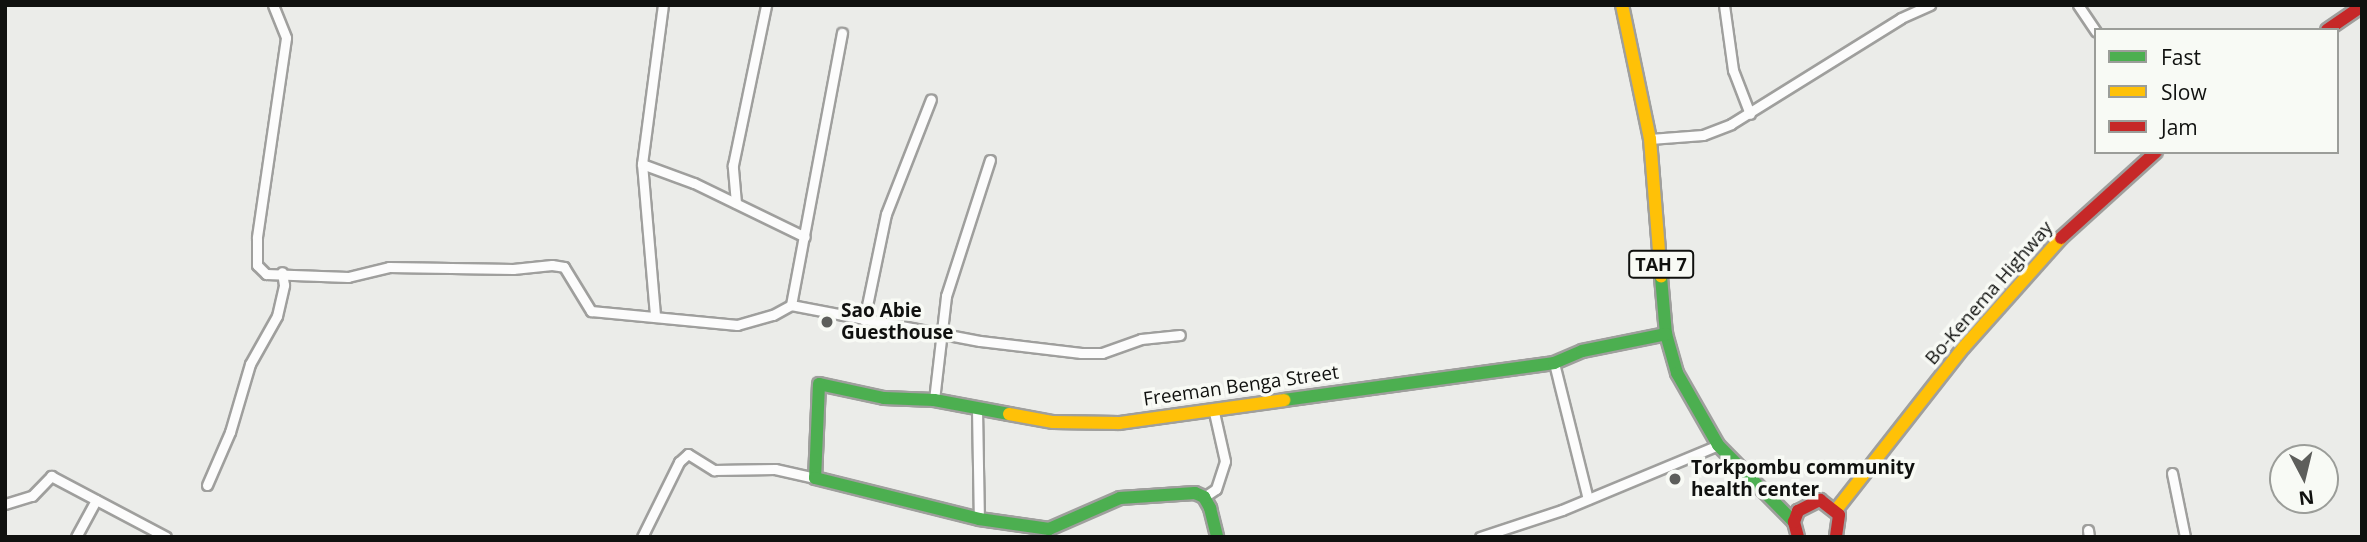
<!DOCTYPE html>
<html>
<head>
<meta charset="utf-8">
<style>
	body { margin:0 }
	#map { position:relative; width:2367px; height:542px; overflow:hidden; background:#ebece9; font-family:"Open Sans",sans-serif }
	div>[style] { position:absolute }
	.roads { filter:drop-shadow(2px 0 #9f9f9d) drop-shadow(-2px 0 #9f9f9d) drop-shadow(0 2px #9f9f9d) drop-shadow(0 -2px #9f9f9d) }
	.street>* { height:9px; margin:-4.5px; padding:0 4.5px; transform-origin:4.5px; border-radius:4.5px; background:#fcfcfc }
	.fast>* { height:12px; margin:-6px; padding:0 6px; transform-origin:6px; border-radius:6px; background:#4caf50 }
	.slow>* { height:12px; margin:-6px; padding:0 6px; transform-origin:6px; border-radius:6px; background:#ffc107 }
	.jam>* { height:12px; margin:-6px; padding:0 6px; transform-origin:6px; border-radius:6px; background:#c62828 }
	.dots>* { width:19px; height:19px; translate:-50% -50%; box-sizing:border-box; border:4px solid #f8faf5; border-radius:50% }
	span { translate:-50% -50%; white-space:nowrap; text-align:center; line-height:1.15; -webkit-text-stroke:7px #f8faf5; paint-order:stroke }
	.shield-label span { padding:2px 5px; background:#f8faf5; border:2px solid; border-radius:5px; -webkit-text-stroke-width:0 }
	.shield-label { font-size:18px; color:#10110f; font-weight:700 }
	.street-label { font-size:19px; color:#10110f }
	.poi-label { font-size:19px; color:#10110f; font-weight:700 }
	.left { translate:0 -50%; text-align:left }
	.frame { position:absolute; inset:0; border:7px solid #10110f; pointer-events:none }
	.legend { position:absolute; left:2094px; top:28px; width:245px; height:126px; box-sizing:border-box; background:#f8faf5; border:2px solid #9b9d99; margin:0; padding:9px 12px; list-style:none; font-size:21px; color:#10110f }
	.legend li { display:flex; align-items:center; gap:14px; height:35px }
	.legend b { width:35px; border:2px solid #9b9d99 }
	.north { position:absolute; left:2269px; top:444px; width:70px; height:70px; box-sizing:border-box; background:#f8faf5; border:2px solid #9b9d99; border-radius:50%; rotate:173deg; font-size:19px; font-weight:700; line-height:28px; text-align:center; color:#10110f }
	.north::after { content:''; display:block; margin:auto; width:24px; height:32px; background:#5d5e5b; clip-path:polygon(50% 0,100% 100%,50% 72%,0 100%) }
</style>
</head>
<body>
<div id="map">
	<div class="roads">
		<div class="street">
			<i style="left:273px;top:5px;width:35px;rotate:68deg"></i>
			<i style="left:286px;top:38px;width:202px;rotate:98.3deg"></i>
			<i style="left:257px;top:238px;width:27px;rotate:90deg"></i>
			<i style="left:257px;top:265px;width:13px;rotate:45deg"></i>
			<i style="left:266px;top:274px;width:82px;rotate:2.1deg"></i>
			<i style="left:348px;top:277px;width:42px;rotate:-13.7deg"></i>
			<i style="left:389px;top:267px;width:124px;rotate:0.9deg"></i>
			<i style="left:513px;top:269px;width:39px;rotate:-6deg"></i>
			<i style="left:552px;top:265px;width:12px;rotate:9deg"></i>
			<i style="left:564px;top:267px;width:52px;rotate:58.5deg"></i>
			<i style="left:591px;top:311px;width:147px;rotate:5.5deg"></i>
			<i style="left:737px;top:325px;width:37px;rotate:-16deg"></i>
			<i style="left:773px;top:315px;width:21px;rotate:-29deg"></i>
			<i style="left:791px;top:305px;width:192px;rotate:10.8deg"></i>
			<i style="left:980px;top:341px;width:102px;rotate:6.8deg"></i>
			<i style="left:1081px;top:353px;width:21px"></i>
			<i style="left:1102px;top:353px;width:41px;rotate:-19.7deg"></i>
			<i style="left:1141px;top:339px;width:39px;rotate:-6deg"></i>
			<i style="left:1724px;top:5px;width:66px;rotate:82.1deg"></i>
			<i style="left:1733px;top:70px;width:47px;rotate:68.9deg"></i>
			<i style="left:2078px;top:5px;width:32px;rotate:56deg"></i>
			<i style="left:1650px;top:139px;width:53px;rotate:-4.3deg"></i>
			<i style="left:1703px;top:135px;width:30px;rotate:-21deg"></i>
			<i style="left:1731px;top:124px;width:200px;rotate:-31.9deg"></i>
			<i style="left:1901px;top:18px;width:32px;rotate:-24deg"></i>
			<i style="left:642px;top:164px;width:55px;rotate:20.1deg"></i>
			<i style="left:694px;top:183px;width:123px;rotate:25.9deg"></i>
			<i style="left:736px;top:203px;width:38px;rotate:-95deg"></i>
			<i style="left:733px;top:165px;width:163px;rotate:-78.3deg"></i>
			<i style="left:791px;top:305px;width:277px;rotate:-79.4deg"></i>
			<i style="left:655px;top:315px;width:152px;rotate:-94.9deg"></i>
			<i style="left:642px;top:164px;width:160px;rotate:-82.5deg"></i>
			<i style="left:864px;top:320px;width:108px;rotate:-78.3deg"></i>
			<i style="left:886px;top:214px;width:123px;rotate:-68.6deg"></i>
			<i style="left:1554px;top:363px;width:140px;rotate:76deg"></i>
			<i style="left:934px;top:400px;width:105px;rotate:-83.4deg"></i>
			<i style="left:946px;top:296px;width:143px;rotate:-72.1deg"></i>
			<i style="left:977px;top:409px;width:110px;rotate:89deg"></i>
			<i style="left:2172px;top:473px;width:65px;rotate:78.5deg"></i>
			<i style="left:207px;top:485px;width:58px;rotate:-66.5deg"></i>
			<i style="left:230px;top:432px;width:71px;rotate:-73.6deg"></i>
			<i style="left:250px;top:364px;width:55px;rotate:-60.6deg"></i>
			<i style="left:277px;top:316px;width:32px;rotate:-77deg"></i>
			<i style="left:284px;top:285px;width:13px;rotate:-99deg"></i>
			<i style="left:1204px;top:497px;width:14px;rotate:-34deg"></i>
			<i style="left:1216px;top:489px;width:29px;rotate:-72deg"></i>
			<i style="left:1225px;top:461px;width:50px;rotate:-102.7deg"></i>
			<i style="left:5px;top:504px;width:28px;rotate:-17deg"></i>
			<i style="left:32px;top:496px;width:28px;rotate:-46deg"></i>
			<i style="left:51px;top:476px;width:130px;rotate:27.9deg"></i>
			<i style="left:2088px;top:530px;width:7px;rotate:82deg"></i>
			<i style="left:76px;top:537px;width:42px;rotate:-61.6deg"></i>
			<i style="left:642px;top:537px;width:84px;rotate:-63.7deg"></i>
			<i style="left:679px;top:462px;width:12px;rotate:-42deg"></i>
			<i style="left:688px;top:454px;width:31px;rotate:32deg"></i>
			<i style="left:714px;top:470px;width:61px;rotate:-0.9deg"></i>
			<i style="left:775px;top:469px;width:41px;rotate:12.7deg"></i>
			<i style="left:1480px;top:537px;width:86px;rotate:-18.2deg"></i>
			<i style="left:1562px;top:510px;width:169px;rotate:-22.6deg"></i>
		</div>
		<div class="fast">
			<i style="left:1661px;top:277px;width:57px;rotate:85deg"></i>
			<i style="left:1666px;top:334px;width:41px;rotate:74.2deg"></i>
			<i style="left:1677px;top:373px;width:83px;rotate:60.3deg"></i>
			<i style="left:1718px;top:445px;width:108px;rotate:45.4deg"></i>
			<i style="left:1284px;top:400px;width:273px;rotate:-7.8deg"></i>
			<i style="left:1554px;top:363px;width:30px;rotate:-23deg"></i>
			<i style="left:1582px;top:351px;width:86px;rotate:-11.4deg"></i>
			<i style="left:1009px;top:414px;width:76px;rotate:-169.4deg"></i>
			<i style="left:934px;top:400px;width:50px;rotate:-177.7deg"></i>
			<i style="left:884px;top:398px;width:66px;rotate:-167.8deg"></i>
			<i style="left:819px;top:384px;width:94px;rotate:92.4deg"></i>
			<i style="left:815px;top:478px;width:169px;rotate:14deg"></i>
			<i style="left:979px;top:519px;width:71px;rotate:8.1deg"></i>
			<i style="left:1049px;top:529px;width:77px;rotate:-23.6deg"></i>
			<i style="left:1120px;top:498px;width:75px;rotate:-3.8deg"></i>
			<i style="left:1195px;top:493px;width:10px;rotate:24deg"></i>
			<i style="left:1204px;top:497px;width:13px;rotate:61deg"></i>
			<i style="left:1210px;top:508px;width:30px;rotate:76deg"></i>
		</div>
		<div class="slow">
			<i style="left:1622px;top:5px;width:137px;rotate:78.2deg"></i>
			<i style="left:1650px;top:139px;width:138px;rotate:85.4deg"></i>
			<i style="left:1009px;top:414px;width:45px;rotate:10.3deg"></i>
			<i style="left:1053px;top:422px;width:66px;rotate:0.9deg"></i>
			<i style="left:1119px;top:423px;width:167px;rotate:-7.9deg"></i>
			<i style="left:1836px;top:510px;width:207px;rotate:-51.9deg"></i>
			<i style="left:1964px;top:347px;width:146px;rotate:-48.3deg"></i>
		</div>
		<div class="jam">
			<i style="left:2327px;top:30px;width:42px;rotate:-34.4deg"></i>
			<i style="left:2061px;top:238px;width:128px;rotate:-42.2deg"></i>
			<i style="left:1798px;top:537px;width:16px;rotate:-105deg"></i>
			<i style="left:1794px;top:522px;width:12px;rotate:-70deg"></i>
			<i style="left:1798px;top:511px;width:25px;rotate:-27deg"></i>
			<i style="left:1820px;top:500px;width:24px;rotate:38deg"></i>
			<i style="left:1839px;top:515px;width:22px;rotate:98deg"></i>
		</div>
	</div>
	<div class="dots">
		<i style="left:827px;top:322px;background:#5d5e5b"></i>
		<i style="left:1675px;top:479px;background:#5d5e5b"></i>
	</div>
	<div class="shield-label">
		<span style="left:1661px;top:264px">TAH 7</span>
	</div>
	<div class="street-label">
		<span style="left:1989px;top:293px;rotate:-49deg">Bo-Kenema Highway</span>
		<span style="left:1241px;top:386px;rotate:-8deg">Freeman Benga Street</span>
	</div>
	<div class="poi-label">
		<span class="left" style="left:841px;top:322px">Sao Abie<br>Guesthouse</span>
		<span class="left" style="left:1691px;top:479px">Torkpombu community<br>health center</span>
	</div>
	<div class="frame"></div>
	<ul class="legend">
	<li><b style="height:9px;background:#4caf50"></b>Fast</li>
	<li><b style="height:9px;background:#ffc107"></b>Slow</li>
	<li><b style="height:9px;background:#c62828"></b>Jam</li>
	</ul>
	<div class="north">N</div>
</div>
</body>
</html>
